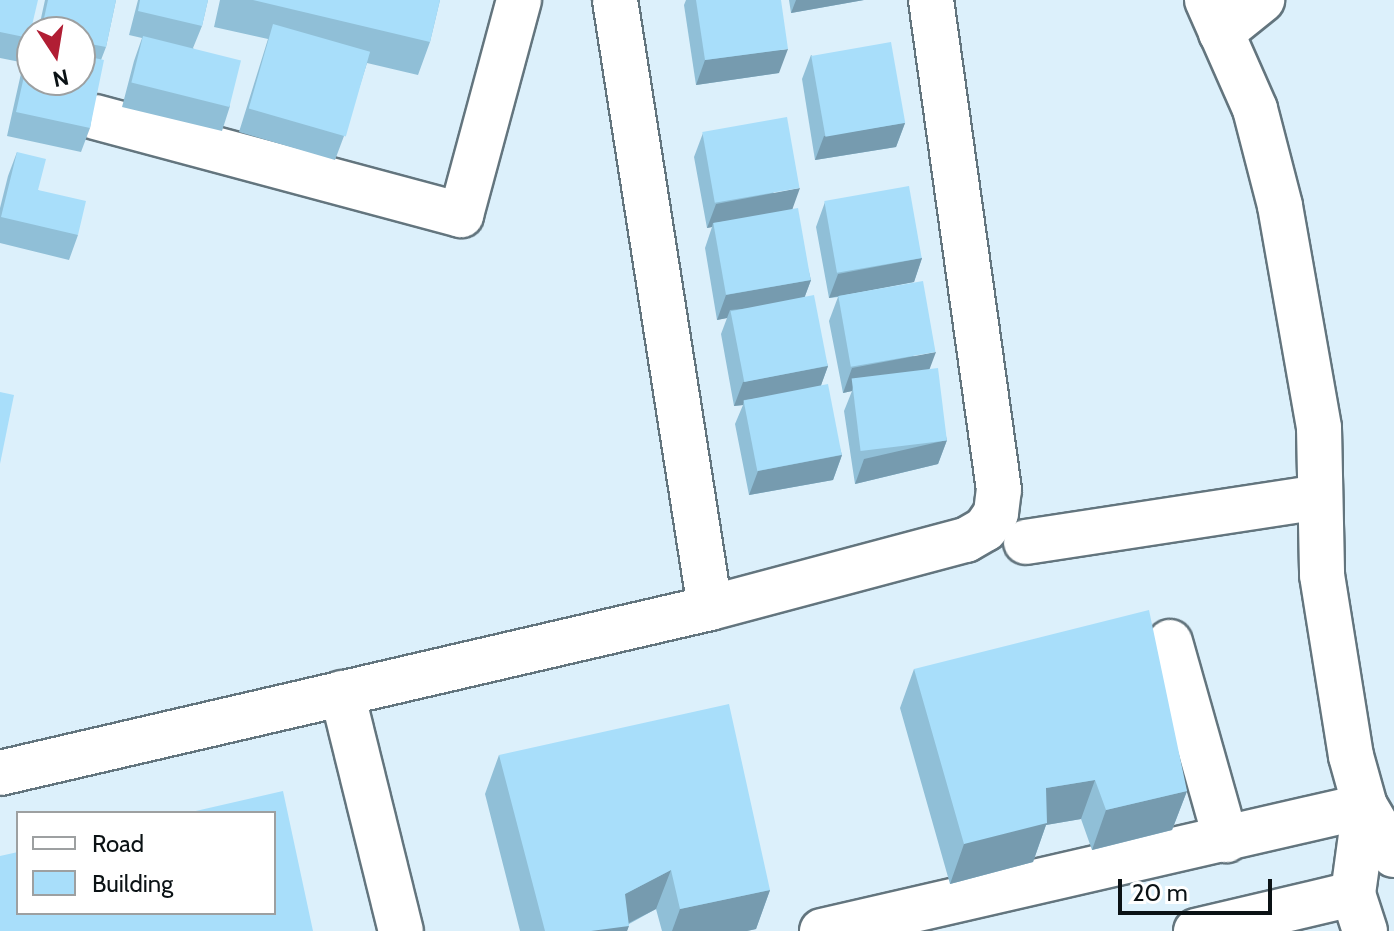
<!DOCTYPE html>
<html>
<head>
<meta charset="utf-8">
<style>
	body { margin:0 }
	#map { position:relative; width:1394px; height:931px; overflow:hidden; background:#dcf0fb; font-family:Cabin,sans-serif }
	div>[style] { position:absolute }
	.roads { filter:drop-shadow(2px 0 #63757e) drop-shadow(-2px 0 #63757e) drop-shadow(0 2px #63757e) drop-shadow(0 -2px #63757e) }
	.street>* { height:44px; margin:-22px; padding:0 22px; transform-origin:22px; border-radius:22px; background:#fff }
	.wall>* { inset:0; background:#90bfd7 }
	.shaded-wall>* { inset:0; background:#769baf }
	.building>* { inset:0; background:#a8defa; transform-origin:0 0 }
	span { translate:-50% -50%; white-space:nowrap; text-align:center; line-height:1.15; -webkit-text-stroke:6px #fff; paint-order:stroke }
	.legend { position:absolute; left:16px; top:811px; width:260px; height:104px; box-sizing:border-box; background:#fff; border:2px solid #9da0a1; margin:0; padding:10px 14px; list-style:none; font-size:24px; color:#0b1215 }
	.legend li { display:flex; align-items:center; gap:16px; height:40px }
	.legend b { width:40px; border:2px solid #9da0a1 }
	.north { position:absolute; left:16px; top:16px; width:80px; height:80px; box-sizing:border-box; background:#fff; border:2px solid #9da0a1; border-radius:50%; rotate:168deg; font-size:22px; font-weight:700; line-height:32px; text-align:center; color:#0b1215 }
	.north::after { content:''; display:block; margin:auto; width:28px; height:36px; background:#b11e34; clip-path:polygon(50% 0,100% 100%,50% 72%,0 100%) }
	.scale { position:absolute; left:1118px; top:879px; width:154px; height:36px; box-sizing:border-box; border:4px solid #0b1215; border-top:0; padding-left:10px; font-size:24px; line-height:28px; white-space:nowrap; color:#0b1215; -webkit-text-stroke:6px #fff; paint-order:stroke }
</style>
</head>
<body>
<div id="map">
	<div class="roads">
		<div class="street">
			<i style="left:615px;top:0;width:615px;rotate:81.12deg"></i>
			<i style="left:1207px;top:0;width:119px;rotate:66.2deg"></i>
			<i style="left:1255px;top:109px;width:100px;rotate:75.5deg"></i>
			<i style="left:1280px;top:206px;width:225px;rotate:80deg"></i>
			<i style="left:1319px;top:428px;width:147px;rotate:88.8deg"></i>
			<i style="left:1322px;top:575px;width:183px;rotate:80.9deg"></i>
			<i style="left:1351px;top:756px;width:52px;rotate:74.4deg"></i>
			<i style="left:1365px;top:806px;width:57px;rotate:59.4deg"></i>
			<i style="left:1221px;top:33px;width:53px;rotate:-38.8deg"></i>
			<i style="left:95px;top:117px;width:379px;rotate:15deg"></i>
			<i style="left:461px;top:215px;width:223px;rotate:-74.9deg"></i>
			<i style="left:1026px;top:542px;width:297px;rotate:-8.7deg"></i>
			<i style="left:1170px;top:642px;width:206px;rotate:74.2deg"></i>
			<i style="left:342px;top:693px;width:245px;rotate:76.1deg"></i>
			<i style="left:0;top:773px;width:729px;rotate:-13.08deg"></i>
			<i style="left:710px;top:608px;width:265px;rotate:-14.9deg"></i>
			<i style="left:966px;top:540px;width:22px;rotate:-30deg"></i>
			<i style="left:985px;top:529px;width:19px;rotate:-55deg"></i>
			<i style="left:996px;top:513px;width:23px;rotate:-83deg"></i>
			<i style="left:999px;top:490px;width:495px;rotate:-97.9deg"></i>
			<i style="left:1365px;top:806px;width:89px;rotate:97.8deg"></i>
			<i style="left:1353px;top:894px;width:39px;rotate:72deg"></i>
			<i style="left:822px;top:931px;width:557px;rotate:-12.96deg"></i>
			<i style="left:1196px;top:931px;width:161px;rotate:-13.3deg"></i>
		</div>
	</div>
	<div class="wall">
		<i style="clip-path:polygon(0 0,29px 38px,20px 62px,0 58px)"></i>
		<i style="clip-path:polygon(45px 0,116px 0,106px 47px,101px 60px,90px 128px,81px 152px,7px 136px,22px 69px,31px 45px,80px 80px,80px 32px,38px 32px)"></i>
		<i style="clip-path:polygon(138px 0,208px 0,202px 26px,193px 48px,230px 106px,222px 131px,122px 107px,134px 61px,142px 38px,129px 35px)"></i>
		<i style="clip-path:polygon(220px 0,440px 0,430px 42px,418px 75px,367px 63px,344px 136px,335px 160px,239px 132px,268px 39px,214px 27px)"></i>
		<i style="clip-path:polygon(686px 0,781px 0,779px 73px,696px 85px,684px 5px)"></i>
		<i style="clip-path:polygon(789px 0,864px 0,791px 13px)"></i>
		<i style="clip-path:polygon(811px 55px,905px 123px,896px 147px,815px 160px,802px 79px)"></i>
		<i style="clip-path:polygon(703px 133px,793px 209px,811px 280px,805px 296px,828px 366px,821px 385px,842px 455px,833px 480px,749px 495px,735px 424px,743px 405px,734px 406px,721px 334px,727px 318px,717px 320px,705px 248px,712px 227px,707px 228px,694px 157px)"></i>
		<i style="clip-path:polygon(17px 152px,38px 190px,78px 235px,69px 260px,0 243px,0 208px,8px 176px)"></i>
		<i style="clip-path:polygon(825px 202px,922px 258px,914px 282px,846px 295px,929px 370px,947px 440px,938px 464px,855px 484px,844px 411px,852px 391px,843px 393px,829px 321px,838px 297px,829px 298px,816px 227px)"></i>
		<i style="clip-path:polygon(914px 669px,1187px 791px,1172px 830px,1092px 850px,1081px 819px,1046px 825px,1033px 862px,950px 884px,900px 708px)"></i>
		<i style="clip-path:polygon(499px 755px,770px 890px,756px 929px,747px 931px,662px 931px,656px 909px,629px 924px,627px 931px,520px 931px,485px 794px)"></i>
	</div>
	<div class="shaded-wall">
		<i style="clip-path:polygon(796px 0,864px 0,791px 13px)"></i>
		<i style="clip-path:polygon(788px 49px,779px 73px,696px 85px,705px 60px)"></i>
		<i style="clip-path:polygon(905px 123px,896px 147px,815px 160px,824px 136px)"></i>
		<i style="clip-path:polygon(800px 188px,791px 213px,713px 223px,712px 227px,707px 228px,716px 204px)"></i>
		<i style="clip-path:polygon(922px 258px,914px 282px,829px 298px,838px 274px)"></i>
		<i style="clip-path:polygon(811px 280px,802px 304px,730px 310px,727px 318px,717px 320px,726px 295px)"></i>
		<i style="clip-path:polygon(936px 352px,927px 376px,853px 387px,852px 391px,843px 393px,852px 368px)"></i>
		<i style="clip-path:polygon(828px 366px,819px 391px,744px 400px,743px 405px,734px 406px,743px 382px)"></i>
		<i style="clip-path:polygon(947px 440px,938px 464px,855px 484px,864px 459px)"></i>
		<i style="clip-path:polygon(842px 455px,833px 480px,749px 495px,758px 471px)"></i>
		<i style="clip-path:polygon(1095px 780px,1081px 819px,1046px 825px,1033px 862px,950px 884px,964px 844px,1046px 788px)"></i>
		<i style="clip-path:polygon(1187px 791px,1172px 830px,1092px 850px,1106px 810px)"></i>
		<i style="clip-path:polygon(671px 870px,656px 909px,623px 926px,629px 926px,627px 931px,591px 931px,625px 894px)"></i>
		<i style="clip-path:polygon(770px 890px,756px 929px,747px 931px,672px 931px,680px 909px)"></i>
	</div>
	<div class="building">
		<i style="clip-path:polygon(0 0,38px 0,29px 38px,0 32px)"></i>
		<i style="clip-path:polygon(48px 0,116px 0,106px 47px,80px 42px,80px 32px,41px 32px)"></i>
		<i style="clip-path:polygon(140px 0,208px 0,202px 26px,138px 11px)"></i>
		<i style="clip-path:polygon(253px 0,440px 0,430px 42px)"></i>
		<i style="clip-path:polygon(696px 0,781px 0,788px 49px,705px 60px)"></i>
		<i style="left:273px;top:24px;width:101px;height:88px;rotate:16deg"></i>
		<i style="left:143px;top:36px;width:101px;height:48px;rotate:14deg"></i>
		<i style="left:891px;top:42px;width:82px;height:81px;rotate:80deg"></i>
		<i style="clip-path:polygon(31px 45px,32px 45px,32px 80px,80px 80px,80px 55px,104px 60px,90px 128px,16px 112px)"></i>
		<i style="left:787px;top:117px;width:72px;height:86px;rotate:80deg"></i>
		<i style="clip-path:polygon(17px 152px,46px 159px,38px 190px,86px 201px,78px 235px,1px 217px)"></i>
		<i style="left:909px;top:186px;width:73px;height:86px;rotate:80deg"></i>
		<i style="left:798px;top:208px;width:73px;height:86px;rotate:80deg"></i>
		<i style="left:923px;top:281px;width:72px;height:86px;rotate:80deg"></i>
		<i style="left:814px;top:295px;width:72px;height:85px;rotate:79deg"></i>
		<i style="left:938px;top:368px;width:73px;height:87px;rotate:83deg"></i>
		<i style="left:828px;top:384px;width:72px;height:86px;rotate:79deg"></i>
		<i style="clip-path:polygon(0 392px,14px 395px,0 464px)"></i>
		<i style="clip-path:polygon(1149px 610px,1187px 791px,1106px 810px,1095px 780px,1046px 788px,1047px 823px,964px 844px,914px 669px)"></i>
		<i style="clip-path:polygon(729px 704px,770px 890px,680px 909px,671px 870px,625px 894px,629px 926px,591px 931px,545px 931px,499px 755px)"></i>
		<i style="clip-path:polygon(283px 791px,313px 931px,0 931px,0 856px,18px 852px,18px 913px,274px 913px,274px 813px,187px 813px)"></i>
	</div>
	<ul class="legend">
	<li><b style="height:10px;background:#fff"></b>Road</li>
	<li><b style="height:22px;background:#a8defa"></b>Building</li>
	</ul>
	<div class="north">N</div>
	<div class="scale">20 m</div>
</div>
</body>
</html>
